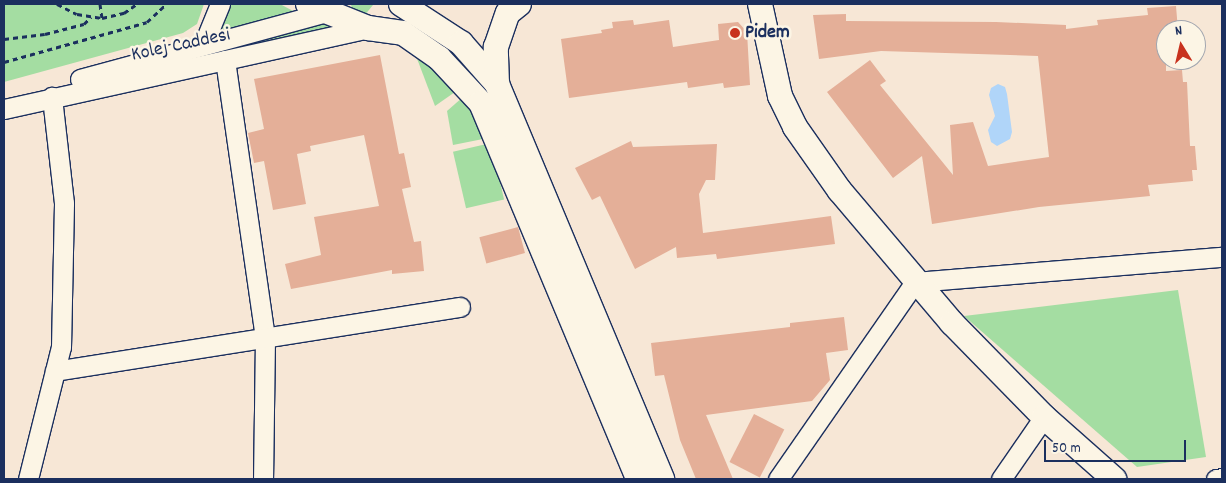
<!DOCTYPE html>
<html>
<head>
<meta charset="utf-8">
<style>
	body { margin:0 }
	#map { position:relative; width:1226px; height:483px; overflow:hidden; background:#f7e7d6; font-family:Dekko,sans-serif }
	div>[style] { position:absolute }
	.green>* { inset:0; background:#a4dda2; transform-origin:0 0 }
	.water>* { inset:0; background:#b0d5f9 }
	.building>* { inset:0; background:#e4af98; transform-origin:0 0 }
	.path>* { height:3px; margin-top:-1.5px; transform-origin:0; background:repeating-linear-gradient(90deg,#1b2f5e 0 5px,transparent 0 9px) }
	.roads { filter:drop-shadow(1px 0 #1b2f5e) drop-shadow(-1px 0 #1b2f5e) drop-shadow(0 1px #1b2f5e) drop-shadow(0 -1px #1b2f5e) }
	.minor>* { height:19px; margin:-9.5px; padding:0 9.5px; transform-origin:9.5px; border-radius:9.5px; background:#fcf5e5 }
	.tertiary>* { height:24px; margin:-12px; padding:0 12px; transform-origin:12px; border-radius:12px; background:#fcf5e5 }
	.dots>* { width:14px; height:14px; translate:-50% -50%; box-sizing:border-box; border:2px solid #fcf5e5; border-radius:50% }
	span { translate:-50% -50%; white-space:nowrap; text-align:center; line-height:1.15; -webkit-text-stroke:5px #fcf5e5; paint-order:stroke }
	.poi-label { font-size:20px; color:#1b2f5e; font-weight:700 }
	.left { translate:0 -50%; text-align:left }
	.street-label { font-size:20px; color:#1b2f5e }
	.frame { position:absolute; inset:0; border:5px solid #1b2f5e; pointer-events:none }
	.north { position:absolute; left:1156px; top:20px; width:50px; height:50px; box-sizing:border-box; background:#fcf5e5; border:1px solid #a2a6af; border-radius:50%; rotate:351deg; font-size:14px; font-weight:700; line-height:20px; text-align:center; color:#1b2f5e }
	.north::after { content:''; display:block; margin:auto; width:18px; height:22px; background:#c8321e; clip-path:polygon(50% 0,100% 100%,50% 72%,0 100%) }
	.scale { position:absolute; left:1044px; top:440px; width:142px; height:22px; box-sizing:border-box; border:2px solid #1b2f5e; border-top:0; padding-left:6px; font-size:15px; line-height:18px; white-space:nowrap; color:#1b2f5e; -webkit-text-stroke:4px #fcf5e5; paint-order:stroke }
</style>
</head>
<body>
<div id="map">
	<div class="green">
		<i style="clip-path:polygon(4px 4px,204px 4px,197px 24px,183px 33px,4px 82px)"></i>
		<i style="clip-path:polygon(231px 4px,280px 4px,295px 12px,221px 32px)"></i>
		<i style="clip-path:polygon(351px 4px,373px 4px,373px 5px,364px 16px,352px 10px)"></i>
		<i style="clip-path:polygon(314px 20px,338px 29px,219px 54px)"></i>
		<i style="clip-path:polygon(423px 53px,455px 92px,435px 106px,416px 56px)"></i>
		<i style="clip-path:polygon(463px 97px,478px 115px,488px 138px,453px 145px,447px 111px)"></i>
		<i style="left:491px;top:143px;width:58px;height:39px;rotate:77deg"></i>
		<i style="clip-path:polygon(1178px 290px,1206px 457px,1137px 467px,964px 316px)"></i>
	</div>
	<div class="water">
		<i style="clip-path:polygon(998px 84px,1005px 87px,1007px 94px,1012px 132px,1010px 139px,997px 146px,991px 142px,988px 130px,995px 116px,989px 95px,991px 88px)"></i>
	</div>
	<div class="building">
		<i style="clip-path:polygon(1176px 6px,1178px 30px,1166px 30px,1166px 71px,1182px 70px,1183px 82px,1187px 82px,1190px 146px,1195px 146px,1197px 170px,1192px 170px,1193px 181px,1148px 185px,1150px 196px,1039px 207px,932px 224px,922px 156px,893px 178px,827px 92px,870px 60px,886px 81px,880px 85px,953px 175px,950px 125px,973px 122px,988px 166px,1049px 157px,1038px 56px,881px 51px,819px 59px,813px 15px,846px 14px,846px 21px,996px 22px,1066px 25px,1066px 29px,1098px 25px,1097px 20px,1148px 15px,1147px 8px)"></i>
		<i style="clip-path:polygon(633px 20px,634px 25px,669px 20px,673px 47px,719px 40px,718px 24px,738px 22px,747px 32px,750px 85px,724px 88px,723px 83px,688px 88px,687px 82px,569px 98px,561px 39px,602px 33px,601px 30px,613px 28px,612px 22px)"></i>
		<i style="clip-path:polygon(380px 55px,399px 154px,404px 153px,411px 187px,402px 189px,414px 242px,421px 241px,424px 271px,392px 274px,392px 270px,291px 289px,285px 264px,321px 255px,314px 217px,379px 206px,364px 135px,310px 146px,311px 151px,297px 154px,306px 204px,273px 210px,264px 161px,254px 163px,248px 133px,264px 129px,254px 79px)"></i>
		<i style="clip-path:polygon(631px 141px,633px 147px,717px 144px,715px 180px,706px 180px,699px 194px,703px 233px,831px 216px,835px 244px,717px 259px,716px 254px,677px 258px,676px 247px,635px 269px,600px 196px,592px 200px,575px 168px)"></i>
		<i style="left:518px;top:227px;width:27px;height:40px;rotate:75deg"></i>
		<i style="clip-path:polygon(844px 317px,848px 350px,826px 353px,830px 380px,812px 401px,706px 415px,733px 479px,696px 479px,680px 440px,664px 375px,655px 376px,651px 343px,790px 327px,790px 323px)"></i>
		<i style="left:754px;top:414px;width:34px;height:54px;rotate:27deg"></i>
	</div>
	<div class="path">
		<i style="left:57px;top:4px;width:22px;rotate:27deg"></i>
		<i style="left:77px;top:14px;width:25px;rotate:9deg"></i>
		<i style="left:102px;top:18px;width:23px;rotate:-13deg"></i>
		<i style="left:124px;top:13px;width:16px;rotate:-35deg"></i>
		<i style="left:100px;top:4px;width:14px;rotate:82deg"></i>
		<i style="left:4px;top:39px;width:41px;rotate:-7deg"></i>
		<i style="left:45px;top:34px;width:40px;rotate:-14.4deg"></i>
		<i style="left:84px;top:24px;width:10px;rotate:-45deg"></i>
		<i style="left:4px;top:62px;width:148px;rotate:-15.6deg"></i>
		<i style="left:147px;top:22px;width:26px;rotate:-43deg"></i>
	</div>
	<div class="roads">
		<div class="minor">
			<i style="left:204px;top:43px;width:42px;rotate:-67.7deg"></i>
			<i style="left:225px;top:60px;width:281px;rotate:81.8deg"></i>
			<i style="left:265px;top:338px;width:141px;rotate:90.8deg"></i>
			<i style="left:80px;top:79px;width:259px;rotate:-15.2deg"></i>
			<i style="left:4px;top:109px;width:373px;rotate:-12.5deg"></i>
			<i style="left:55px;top:371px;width:410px;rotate:-9deg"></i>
			<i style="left:28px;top:479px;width:136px;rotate:-76deg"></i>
			<i style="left:61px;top:347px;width:144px;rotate:-88.8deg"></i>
			<i style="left:64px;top:203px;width:107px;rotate:-96.5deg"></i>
			<i style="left:778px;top:479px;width:240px;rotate:-55.2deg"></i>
			<i style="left:915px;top:282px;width:308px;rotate:-4.7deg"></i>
			<i style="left:1001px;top:479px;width:75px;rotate:-55.3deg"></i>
			<i style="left:1216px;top:479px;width:6px;rotate:-9deg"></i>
		</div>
		<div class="tertiary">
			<i style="left:308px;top:4px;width:65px;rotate:21.8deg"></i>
			<i style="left:368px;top:28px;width:35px;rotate:8deg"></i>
			<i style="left:403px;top:33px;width:44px;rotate:34.8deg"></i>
			<i style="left:439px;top:58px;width:62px;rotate:47deg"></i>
			<i style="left:481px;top:103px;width:407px;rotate:67.3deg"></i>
			<i style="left:401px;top:4px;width:72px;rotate:33deg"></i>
			<i style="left:461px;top:43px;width:55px;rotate:48.7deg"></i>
			<i style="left:497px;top:84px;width:428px;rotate:67.3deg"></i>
			<i style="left:760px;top:4px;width:94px;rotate:77.7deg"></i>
			<i style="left:780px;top:96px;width:34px;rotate:64deg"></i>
			<i style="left:795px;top:127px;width:78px;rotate:54.9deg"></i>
			<i style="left:840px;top:191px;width:173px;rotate:49.7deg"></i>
			<i style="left:952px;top:323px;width:132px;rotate:45.6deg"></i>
			<i style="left:1044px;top:417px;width:94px;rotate:41.5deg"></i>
			<i style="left:497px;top:84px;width:37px;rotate:-92deg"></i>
			<i style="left:496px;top:47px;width:36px;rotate:-71deg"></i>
			<i style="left:508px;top:13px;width:14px;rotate:-39deg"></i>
		</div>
	</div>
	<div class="dots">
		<i style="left:735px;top:33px;background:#c8321e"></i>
	</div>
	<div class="poi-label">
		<span class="left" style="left:745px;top:33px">Pidem</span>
	</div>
	<div class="street-label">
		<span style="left:181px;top:46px;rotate:-12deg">Kolej Caddesi</span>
	</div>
	<div class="frame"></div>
	<div class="north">N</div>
	<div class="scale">50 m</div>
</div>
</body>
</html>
